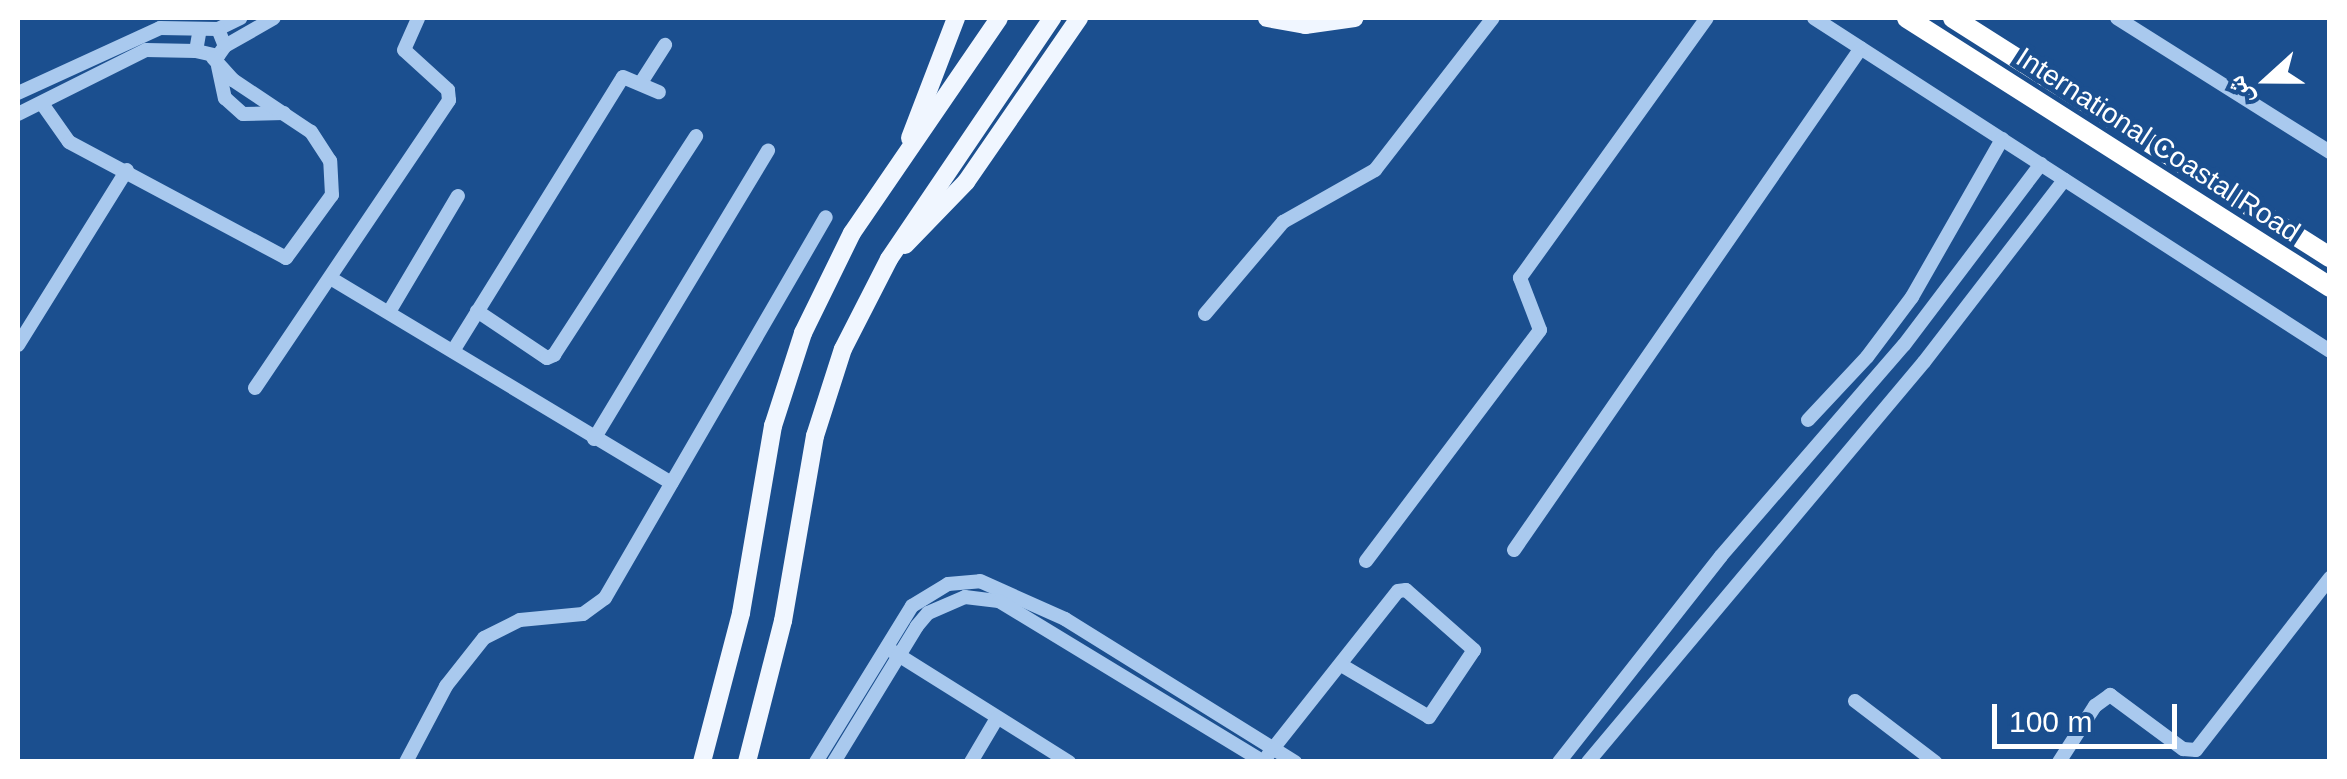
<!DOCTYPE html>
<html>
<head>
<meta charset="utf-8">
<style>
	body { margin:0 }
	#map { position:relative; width:2347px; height:779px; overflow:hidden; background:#1b4f8f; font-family:Arial,"Noto Naskh Arabic",sans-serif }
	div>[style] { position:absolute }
	.minor>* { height:14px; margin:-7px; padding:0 7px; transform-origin:7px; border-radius:7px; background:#a9c9ee }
	.major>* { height:18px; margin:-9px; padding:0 9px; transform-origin:9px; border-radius:9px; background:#f0f6ff }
	.highway>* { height:20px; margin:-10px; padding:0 10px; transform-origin:10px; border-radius:10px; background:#fff }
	span { translate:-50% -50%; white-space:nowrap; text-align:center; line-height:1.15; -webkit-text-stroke:10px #1b4f8f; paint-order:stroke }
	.street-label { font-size:28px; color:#fff }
	.frame { position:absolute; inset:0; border:20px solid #fff; pointer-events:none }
	.north { position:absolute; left:2217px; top:30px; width:100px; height:100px; -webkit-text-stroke:8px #1b4f8f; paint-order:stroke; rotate:249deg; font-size:28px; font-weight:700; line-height:40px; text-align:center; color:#fff }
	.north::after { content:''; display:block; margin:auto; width:35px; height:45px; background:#fff; clip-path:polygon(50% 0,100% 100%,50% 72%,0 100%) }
	.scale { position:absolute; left:1992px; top:704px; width:185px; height:45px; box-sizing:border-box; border:5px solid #fff; border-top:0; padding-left:12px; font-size:30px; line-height:35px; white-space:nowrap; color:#fff; -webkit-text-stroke:8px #1b4f8f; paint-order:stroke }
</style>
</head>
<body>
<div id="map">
	<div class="minor">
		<i style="left:1814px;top:18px;width:614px;rotate:32.84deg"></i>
		<i style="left:2117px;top:18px;width:252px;rotate:32.2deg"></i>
		<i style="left:218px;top:29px;width:25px;rotate:-26deg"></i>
		<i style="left:225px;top:46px;width:56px;rotate:-29.7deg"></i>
		<i style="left:218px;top:66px;width:33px;rotate:78deg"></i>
		<i style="left:225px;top:98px;width:24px;rotate:42deg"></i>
		<i style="left:243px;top:114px;width:41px;rotate:-1.4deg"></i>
		<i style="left:642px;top:81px;width:43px;rotate:-57.4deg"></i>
		<i style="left:18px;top:93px;width:156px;rotate:-24.6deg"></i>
		<i style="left:160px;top:28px;width:58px;rotate:1deg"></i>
		<i style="left:218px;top:29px;width:18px;rotate:68deg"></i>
		<i style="left:225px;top:46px;width:12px;rotate:125deg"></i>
		<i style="left:218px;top:56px;width:23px;rotate:-167deg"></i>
		<i style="left:196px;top:51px;width:22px;rotate:-80deg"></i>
		<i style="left:43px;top:105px;width:45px;rotate:54.9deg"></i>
		<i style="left:69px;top:142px;width:246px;rotate:28.1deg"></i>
		<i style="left:286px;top:258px;width:78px;rotate:-53.9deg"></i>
		<i style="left:332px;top:195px;width:34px;rotate:-93deg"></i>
		<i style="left:330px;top:161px;width:35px;rotate:-123deg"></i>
		<i style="left:311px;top:132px;width:94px;rotate:-146.3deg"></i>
		<i style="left:233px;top:80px;width:30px;rotate:-132deg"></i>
		<i style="left:18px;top:114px;width:143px;rotate:-26.6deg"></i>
		<i style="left:146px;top:50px;width:50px;rotate:1.1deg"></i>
		<i style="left:332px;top:279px;width:396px;rotate:31deg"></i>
		<i style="left:477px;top:311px;width:84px;rotate:33.9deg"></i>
		<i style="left:547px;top:358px;width:8px;rotate:-23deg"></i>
		<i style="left:554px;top:355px;width:261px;rotate:-57deg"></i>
		<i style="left:389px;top:312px;width:135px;rotate:-59.3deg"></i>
		<i style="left:1205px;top:314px;width:121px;rotate:-49.7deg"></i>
		<i style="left:1283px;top:222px;width:106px;rotate:-29.5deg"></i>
		<i style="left:1375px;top:170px;width:192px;rotate:-52.2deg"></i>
		<i style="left:18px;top:345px;width:206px;rotate:-58.1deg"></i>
		<i style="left:453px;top:351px;width:322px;rotate:-58.2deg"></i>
		<i style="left:623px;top:77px;width:39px;rotate:23deg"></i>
		<i style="left:255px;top:388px;width:347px;rotate:-56deg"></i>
		<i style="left:449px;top:100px;width:10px;rotate:-96deg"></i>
		<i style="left:448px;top:90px;width:59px;rotate:-137.7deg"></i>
		<i style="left:404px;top:50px;width:35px;rotate:-66deg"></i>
		<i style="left:1808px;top:420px;width:86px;rotate:-46.9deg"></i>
		<i style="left:1867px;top:357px;width:75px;rotate:-53.1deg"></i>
		<i style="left:1912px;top:297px;width:182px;rotate:-60.3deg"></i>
		<i style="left:594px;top:439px;width:337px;rotate:-58.9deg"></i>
		<i style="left:1514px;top:550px;width:610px;rotate:-55.35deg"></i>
		<i style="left:1366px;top:561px;width:289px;rotate:-53deg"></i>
		<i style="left:1540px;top:330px;width:56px;rotate:-111deg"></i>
		<i style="left:1520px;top:278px;width:320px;rotate:-54.3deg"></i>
		<i style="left:892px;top:651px;width:209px;rotate:32.1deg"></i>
		<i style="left:1855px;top:701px;width:101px;rotate:37.3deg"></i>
		<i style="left:1268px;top:755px;width:209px;rotate:-51.6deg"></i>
		<i style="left:1398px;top:591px;width:8px;rotate:-7deg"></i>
		<i style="left:1406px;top:590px;width:91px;rotate:41.4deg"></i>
		<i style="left:1474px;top:650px;width:81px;rotate:123.9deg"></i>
		<i style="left:1429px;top:717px;width:102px;rotate:-149.4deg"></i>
		<i style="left:406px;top:762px;width:86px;rotate:-62.2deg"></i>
		<i style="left:446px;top:686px;width:61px;rotate:-51.6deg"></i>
		<i style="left:484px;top:638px;width:40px;rotate:-26.6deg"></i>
		<i style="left:520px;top:620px;width:63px;rotate:-5.4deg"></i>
		<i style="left:583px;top:614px;width:27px;rotate:-36deg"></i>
		<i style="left:605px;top:598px;width:440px;rotate:-59.9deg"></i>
		<i style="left:816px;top:762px;width:183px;rotate:-58.4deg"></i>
		<i style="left:912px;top:606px;width:42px;rotate:-31.4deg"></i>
		<i style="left:948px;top:584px;width:32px;rotate:-5deg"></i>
		<i style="left:980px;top:581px;width:93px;rotate:24.1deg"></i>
		<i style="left:1065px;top:619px;width:271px;rotate:31.9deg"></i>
		<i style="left:834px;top:762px;width:159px;rotate:-58.6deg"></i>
		<i style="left:917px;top:626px;width:17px;rotate:-50deg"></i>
		<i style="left:928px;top:613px;width:40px;rotate:-23.4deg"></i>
		<i style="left:965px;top:597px;width:34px;rotate:7deg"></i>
		<i style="left:999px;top:601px;width:310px;rotate:31.3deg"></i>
		<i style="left:971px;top:762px;width:51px;rotate:-59.4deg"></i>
		<i style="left:1559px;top:762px;width:262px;rotate:-51.8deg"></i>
		<i style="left:1721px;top:556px;width:279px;rotate:-49.1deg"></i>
		<i style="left:1904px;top:345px;width:227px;rotate:-52.9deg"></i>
		<i style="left:1588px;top:762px;width:522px;rotate:-49.97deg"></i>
		<i style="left:1924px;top:362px;width:230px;rotate:-52.4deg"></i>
		<i style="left:2059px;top:762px;width:67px;rotate:-57.3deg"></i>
		<i style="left:2095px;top:706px;width:19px;rotate:-36deg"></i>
		<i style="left:2110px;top:695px;width:91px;rotate:36.5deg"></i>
		<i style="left:2183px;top:749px;width:13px;rotate:4deg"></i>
		<i style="left:2196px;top:750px;width:218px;rotate:-52.1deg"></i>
	</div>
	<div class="major">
		<i style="left:1267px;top:18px;width:39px;rotate:10deg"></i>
		<i style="left:1305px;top:25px;width:50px;rotate:-8deg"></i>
		<i style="left:910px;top:138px;width:129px;rotate:-69deg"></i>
		<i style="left:905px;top:245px;width:88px;rotate:-45.9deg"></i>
		<i style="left:966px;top:182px;width:199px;rotate:-55.4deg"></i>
		<i style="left:702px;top:762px;width:154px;rotate:-75.3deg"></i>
		<i style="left:741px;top:613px;width:190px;rotate:-80.3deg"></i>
		<i style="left:773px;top:426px;width:98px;rotate:-72.1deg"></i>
		<i style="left:803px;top:333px;width:111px;rotate:-63.9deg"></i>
		<i style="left:852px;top:233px;width:260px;rotate:-55.6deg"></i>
		<i style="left:747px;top:762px;width:146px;rotate:-75.7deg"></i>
		<i style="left:783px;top:621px;width:188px;rotate:-80.2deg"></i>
		<i style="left:815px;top:436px;width:91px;rotate:-72.2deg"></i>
		<i style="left:843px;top:349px;width:101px;rotate:-62.9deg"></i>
		<i style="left:889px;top:259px;width:291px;rotate:-55.9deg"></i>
	</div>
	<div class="highway">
		<i style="left:1907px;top:18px;width:501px;rotate:32.45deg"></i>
		<i style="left:1953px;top:18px;width:446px;rotate:32.4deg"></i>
	</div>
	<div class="street-label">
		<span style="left:2158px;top:145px;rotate:33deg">International Coastal Road</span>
	</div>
	<div class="frame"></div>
	<div class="north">ش</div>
	<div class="scale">100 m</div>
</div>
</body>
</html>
